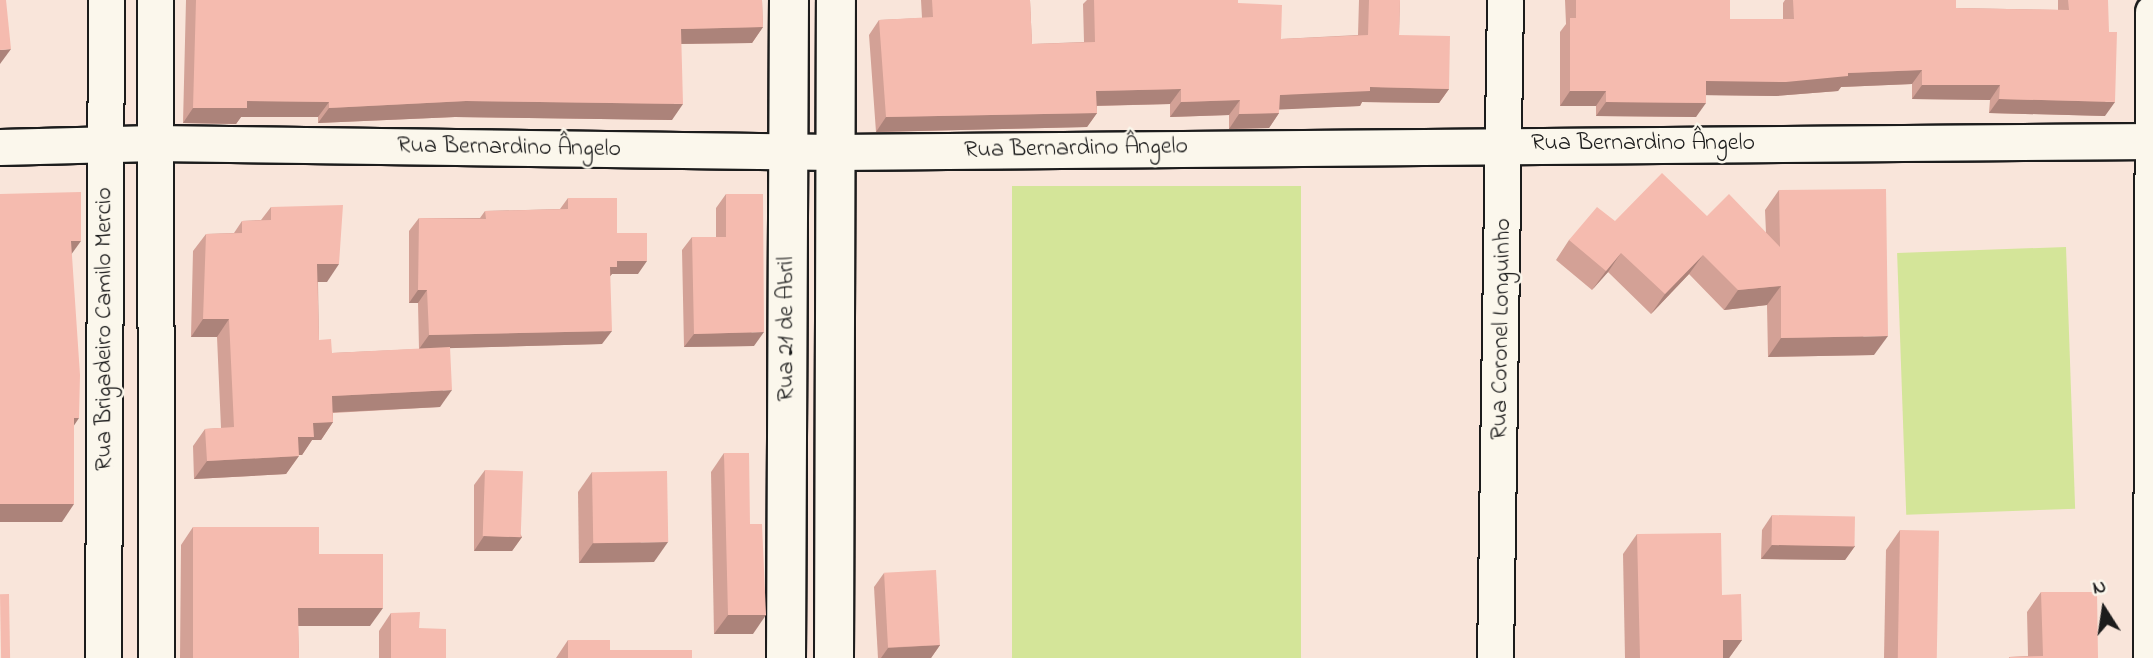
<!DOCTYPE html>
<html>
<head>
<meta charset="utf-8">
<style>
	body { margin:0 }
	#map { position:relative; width:2153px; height:658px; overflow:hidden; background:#f9e5da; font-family:"Indie Flower",sans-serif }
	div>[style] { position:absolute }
	.green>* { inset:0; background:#d4e599; transform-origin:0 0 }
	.roads { filter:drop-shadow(2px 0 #1c1c1c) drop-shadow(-2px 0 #1c1c1c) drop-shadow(0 2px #1c1c1c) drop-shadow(0 -2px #1c1c1c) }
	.minor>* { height:35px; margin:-17.5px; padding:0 17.5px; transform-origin:17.5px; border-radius:17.5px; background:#fbf7ec }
	.tertiary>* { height:38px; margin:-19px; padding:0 19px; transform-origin:19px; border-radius:19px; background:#fbf7ec }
	.wall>* { inset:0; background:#d3a196 }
	.shaded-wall>* { inset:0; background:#ac837a }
	.building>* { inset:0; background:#f5bbaf; transform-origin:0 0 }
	span { translate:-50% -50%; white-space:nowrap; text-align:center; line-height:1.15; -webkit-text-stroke:5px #fbf7ec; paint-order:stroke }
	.street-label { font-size:24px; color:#1c1c1c }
	.north { position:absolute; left:2069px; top:574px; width:70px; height:70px; -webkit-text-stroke:5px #fbf7ec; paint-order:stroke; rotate:348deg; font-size:19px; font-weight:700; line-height:28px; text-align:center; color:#1c1c1c }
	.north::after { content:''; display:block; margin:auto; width:24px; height:32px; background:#1c1c1c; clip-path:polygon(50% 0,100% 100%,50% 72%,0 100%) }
</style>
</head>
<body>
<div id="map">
	<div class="green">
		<i style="left:1012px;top:186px;width:289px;height:472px"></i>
		<i style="left:2066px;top:247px;width:262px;height:169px;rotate:88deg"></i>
	</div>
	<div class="roads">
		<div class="minor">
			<i style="left:155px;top:0;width:658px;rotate:89.91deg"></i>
			<i style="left:0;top:147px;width:154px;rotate:-1.5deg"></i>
			<i style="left:154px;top:143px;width:681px;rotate:0.76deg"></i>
			<i style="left:835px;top:152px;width:1318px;rotate:-0.48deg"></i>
			<i style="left:103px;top:658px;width:658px;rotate:-89.74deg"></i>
			<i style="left:1495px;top:658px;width:658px;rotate:-89.13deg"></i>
			<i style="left:2151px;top:658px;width:646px;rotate:-89.82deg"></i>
		</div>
		<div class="tertiary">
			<i style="left:786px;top:658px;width:658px;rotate:-89.74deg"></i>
			<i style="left:834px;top:658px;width:658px;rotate:-89.83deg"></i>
		</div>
	</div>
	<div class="wall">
		<i style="clip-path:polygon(186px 0,762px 0,763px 27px,752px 43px,681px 44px,672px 120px,455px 117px,318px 123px,318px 117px,241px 117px,236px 124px,183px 123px)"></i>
		<i style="clip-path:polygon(921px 0,1030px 0,1032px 44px,1084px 42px,1083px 4px,1087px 0,1238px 0,1238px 3px,1281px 39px,1358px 35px,1359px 0,1400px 0,1399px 35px,1449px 89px,1439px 103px,1362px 102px,1360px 106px,1279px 109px,1279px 113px,1269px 128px,1229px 129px,1229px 115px,1170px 117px,1170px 104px,1097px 106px,1097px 113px,1087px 127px,876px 132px,869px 35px,879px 20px,922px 18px)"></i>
		<i style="clip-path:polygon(1565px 0,1730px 0,1730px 19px,1783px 19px,1783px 3px,1785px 0,1956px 0,1956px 8px,2058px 10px,2058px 0,2108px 0,2105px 116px,1989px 113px,1990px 100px,1912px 99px,1912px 84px,1841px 87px,1838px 91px,1776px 96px,1706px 95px,1696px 117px,1596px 116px,1596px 106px,1560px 106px,1560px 32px,1566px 24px)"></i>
		<i style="clip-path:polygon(1779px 190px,1874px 355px,1768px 357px,1767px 305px,1724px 310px,1689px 274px,1651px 314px,1608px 272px,1592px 290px,1556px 260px,1569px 240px,1615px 221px,1766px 233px,1765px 210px)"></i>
		<i style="clip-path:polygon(726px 194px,754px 346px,684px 347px,682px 250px,692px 237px,716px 237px,716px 208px)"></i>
		<i style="clip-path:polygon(568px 198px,617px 233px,638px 274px,612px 274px,610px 276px,602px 344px,450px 348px,440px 407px,333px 413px,333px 422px,321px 440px,312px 440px,302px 455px,299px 455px,286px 474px,194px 479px,193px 446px,205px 429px,221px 428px,217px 337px,191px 337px,193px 251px,206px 234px,234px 233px,242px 221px,261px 220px,271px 207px,327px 282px,318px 282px,319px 340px,332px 353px,419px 349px,418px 303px,409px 303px,409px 231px,419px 218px,480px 218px,485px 211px,560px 209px)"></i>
		<i style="clip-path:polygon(724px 453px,753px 634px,714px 634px,711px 472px)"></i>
		<i style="clip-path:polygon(485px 470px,522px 537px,512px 551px,474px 551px,474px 485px)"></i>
		<i style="clip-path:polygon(592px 472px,654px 562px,579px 563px,578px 492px)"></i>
		<i style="clip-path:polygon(1772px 515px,1855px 546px,1845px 560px,1761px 559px,1762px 530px)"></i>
		<i style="clip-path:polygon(193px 527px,319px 554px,370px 626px,298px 626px,299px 658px,180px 658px,181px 545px)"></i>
		<i style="clip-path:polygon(1900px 530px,1936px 658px,1884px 658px,1886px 550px)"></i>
		<i style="clip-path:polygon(1637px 534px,1722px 595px,1742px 640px,1729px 658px,1625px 658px,1623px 554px)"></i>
		<i style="clip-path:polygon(884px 573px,940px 645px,931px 658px,878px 658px,874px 587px)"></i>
		<i style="clip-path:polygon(2041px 592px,2098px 658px,2009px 658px,2009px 657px,2028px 656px,2027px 612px)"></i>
		<i style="clip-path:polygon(391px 613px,419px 628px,446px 658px,379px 658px,379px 631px)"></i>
		<i style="clip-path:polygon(568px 640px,610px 650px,692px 658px,556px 658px)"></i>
	</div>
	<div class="shaded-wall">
		<i style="clip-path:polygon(763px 27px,752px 43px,670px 44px,681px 29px)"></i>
		<i style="clip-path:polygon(11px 49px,0 64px,0 50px)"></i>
		<i style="clip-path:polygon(1922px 70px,1912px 84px,1841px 87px,1838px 91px,1776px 96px,1696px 95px,1706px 81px,1848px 73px)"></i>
		<i style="clip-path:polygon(1922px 85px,2000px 85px,1990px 100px,1912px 99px)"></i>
		<i style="clip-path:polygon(1370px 87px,1449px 89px,1439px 103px,1362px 102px,1360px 106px,1269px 110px,1280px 95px)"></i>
		<i style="clip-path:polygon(1181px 89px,1170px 104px,1086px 106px,1096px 91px)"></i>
		<i style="clip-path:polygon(1570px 91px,1606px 91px,1596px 106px,1560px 106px)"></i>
		<i style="clip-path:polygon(1999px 99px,2115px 102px,2105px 116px,1989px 113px)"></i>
		<i style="clip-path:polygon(1240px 100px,1229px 115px,1170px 117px,1181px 102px)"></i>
		<i style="clip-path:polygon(247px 101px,329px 102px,318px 117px,241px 117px,236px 124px,183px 123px,193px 108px)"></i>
		<i style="clip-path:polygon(466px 101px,683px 104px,672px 120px,455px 117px,318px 123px,329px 108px)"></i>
		<i style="clip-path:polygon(1606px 102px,1706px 103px,1696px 117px,1596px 116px)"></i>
		<i style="clip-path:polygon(1097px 113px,1087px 127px,876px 132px,886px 117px)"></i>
		<i style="clip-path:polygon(1279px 113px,1269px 128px,1229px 129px,1239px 114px)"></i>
		<i style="clip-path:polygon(71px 241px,81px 241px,68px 259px)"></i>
		<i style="clip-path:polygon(1621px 253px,1608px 272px,1592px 290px,1606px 271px)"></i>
		<i style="clip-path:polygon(1703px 255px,1689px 274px,1651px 314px,1665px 294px)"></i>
		<i style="clip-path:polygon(617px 261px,647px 261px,638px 274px,612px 274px,607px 280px,610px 267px)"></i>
		<i style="clip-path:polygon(317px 264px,339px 264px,327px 282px,305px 282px)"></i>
		<i style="clip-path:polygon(1781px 286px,1767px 305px,1724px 310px,1738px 290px)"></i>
		<i style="clip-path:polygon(418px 290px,427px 290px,418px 303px,409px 303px)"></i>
		<i style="clip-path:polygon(203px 319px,229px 319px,217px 337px,191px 337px)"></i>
		<i style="clip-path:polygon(612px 331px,602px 344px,419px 349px,429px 335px)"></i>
		<i style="clip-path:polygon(764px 332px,754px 346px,684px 347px,694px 334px)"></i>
		<i style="clip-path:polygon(1888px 336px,1874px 355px,1768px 357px,1781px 338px)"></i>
		<i style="clip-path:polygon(452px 390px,440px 407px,319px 413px,332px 396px)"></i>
		<i style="clip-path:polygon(74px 418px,79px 418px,67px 436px)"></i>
		<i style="clip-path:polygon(333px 422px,321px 440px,312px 440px,302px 455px,286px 455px,298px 437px,313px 423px)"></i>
		<i style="clip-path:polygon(299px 456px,286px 474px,194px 479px,207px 461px)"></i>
		<i style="clip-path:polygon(0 504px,74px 504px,62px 522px,0 522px)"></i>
		<i style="clip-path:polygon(484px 536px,522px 537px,512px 551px,474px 551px)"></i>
		<i style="clip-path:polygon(668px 542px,654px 562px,579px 563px,593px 543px)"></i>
		<i style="clip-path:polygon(1772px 545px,1855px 546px,1845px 560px,1761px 559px)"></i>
		<i style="clip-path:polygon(298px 608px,383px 608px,370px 626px,286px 626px)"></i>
		<i style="clip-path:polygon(728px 615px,766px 615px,753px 634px,714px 634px)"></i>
		<i style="clip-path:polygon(1723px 640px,1742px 640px,1729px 658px,1710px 658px)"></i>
		<i style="clip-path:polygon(940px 645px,931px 658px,881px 658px,888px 648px)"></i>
	</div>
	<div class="building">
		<i style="clip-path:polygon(0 0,6px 0,11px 49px,0 50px)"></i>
		<i style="clip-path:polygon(196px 0,762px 0,763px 27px,681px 29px,683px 104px,466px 101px,329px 108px,329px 102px,247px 101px,247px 108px,193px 108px)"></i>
		<i style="clip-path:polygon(932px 0,1030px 0,1032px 44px,1095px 42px,1094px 0,1238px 0,1238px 3px,1282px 5px,1281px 39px,1368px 35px,1369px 0,1400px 0,1399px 35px,1450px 36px,1449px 89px,1370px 87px,1370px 91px,1280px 95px,1279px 113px,1239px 114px,1240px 100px,1181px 102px,1181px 89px,1096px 91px,1097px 113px,886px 117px,879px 20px,933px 17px)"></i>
		<i style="clip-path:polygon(1576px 0,1730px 0,1730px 19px,1794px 19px,1793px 0,1956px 0,1956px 8px,2069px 10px,2068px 0,2108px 0,2109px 32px,2117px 32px,2115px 102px,1999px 99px,2000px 85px,1922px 85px,1922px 70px,1848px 73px,1848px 76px,1786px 82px,1706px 81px,1706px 103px,1606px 102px,1606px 91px,1570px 91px,1570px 18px,1576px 18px)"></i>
		<i style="clip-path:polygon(1662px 173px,1707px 216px,1729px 194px,1780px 247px,1779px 190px,1886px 189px,1888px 336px,1781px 338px,1781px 286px,1738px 290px,1703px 255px,1665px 294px,1621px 253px,1606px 271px,1569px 240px,1597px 207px,1615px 221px)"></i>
		<i style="clip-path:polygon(81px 192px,81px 241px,71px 241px,80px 375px,79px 418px,74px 418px,74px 504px,0 504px,0 194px)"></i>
		<i style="clip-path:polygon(726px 194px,763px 194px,764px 332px,694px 334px,692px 237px,726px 237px)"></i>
		<i style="clip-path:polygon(568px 198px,617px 198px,617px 233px,647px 233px,647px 261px,617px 261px,617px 267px,610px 267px,612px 331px,429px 335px,427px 290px,418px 290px,419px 218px,486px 219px,485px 211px,568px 209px)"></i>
		<i style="clip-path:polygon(343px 205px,339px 264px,317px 264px,319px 340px,331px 339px,332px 353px,450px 347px,452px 390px,332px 396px,333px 422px,313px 423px,314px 437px,298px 437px,299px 456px,207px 461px,205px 429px,234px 427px,229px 319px,203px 319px,206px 234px,242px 233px,242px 221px,271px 220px,271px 207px)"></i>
		<i style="clip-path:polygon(724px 453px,749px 453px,750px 524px,762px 524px,766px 615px,728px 615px)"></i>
		<i style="left:485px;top:470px;width:38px;height:66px;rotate:2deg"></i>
		<i style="left:667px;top:471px;width:71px;height:75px;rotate:89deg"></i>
		<i style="left:1772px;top:515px;width:83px;height:30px;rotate:1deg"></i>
		<i style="clip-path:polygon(193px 527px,319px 527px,319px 554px,383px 554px,383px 608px,298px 608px,299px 658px,193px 658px)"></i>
		<i style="left:1900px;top:530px;width:39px;height:128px;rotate:1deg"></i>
		<i style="clip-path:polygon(1721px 533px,1722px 595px,1741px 594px,1742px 640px,1723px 640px,1723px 658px,1640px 658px,1637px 534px)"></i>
		<i style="left:936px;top:570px;width:75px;height:52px;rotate:87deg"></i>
		<i style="clip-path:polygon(2041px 592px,2097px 592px,2098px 658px,2010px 658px,2009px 657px,2043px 656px)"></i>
		<i style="left:9px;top:594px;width:64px;height:9px;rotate:89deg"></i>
		<i style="clip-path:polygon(420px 612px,419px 628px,446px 629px,446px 658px,391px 658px,391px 613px)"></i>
		<i style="clip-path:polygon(568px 640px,610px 640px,610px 650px,692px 650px,692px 658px,568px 658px)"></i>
	</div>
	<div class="street-label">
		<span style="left:1643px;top:144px">Rua Bernardino Ângelo</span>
		<span style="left:509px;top:148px;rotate:1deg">Rua Bernardino Ângelo</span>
		<span style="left:1076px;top:149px;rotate:-1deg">Rua Bernardino Ângelo</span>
		<span style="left:105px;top:329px;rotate:-90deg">Rua Brigadeiro Camilo Mercio</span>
		<span style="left:787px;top:329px;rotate:-90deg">Rua 21 de Abril</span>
		<span style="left:1502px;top:329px;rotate:-89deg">Rua Coronel Longuinho</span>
	</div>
	<div class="north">N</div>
</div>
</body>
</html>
